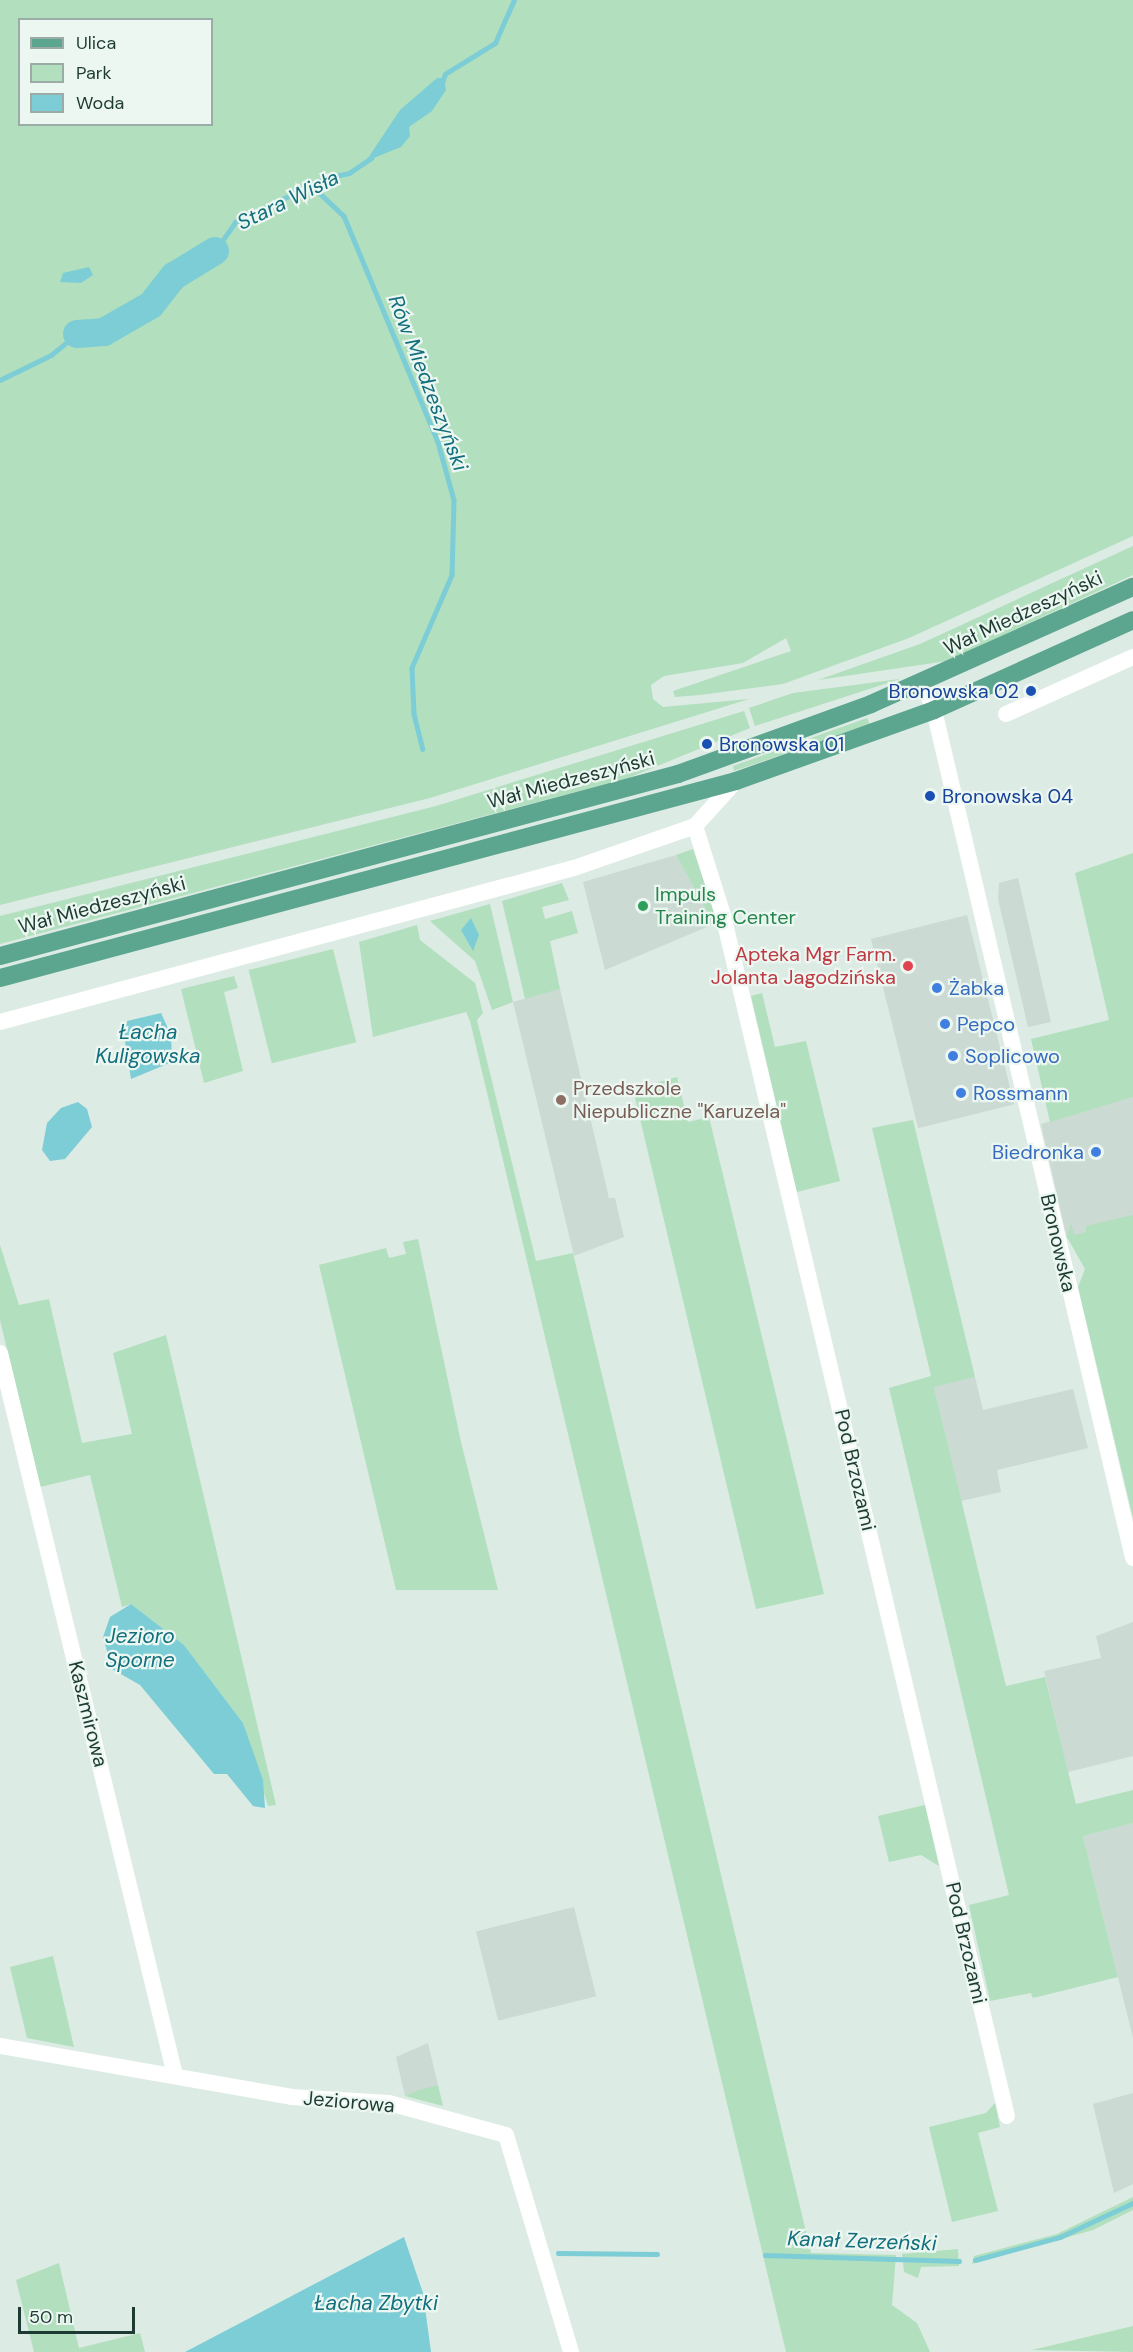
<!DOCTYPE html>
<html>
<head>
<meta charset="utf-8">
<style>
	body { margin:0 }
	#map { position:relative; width:1133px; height:2352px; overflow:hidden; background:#dcebe4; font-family:"DM Sans",sans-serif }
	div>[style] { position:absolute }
	.built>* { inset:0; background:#cbdad3; transform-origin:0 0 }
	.green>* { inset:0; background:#b2dfbd; transform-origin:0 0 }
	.water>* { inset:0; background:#7dcdd7 }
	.stream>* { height:4.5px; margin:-2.25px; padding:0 2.25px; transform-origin:2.25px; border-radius:2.25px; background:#7dcdd7 }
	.river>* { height:28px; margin:-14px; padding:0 14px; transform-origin:14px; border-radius:14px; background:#7dcdd7 }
	.minor>* { height:16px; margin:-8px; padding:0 8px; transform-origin:8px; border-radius:8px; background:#fff }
	.major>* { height:18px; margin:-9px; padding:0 9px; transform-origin:9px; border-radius:9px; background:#5ca58f }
	.dots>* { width:16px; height:16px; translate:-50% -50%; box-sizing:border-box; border:3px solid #edf7f2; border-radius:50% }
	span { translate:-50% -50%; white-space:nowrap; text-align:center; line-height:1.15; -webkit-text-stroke:4.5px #edf7f2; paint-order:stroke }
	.street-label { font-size:20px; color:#1d3b32 }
	.transit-label { font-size:20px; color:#164399 }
	.right { translate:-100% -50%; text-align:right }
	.left { translate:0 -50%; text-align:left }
	.leisure-label { font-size:20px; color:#27864d }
	.health-label { font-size:20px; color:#be3a42 }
	.shop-label { font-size:20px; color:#366cbe }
	.education-label { font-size:20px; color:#785e54 }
	.water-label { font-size:21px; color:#126f7d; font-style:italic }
	.legend { position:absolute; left:18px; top:18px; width:195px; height:108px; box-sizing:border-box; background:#edf7f2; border:2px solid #9aaca5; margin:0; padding:8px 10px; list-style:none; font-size:18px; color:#1d3b32 }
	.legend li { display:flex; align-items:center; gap:12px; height:30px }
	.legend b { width:30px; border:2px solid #9aaca5 }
	.scale { position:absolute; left:18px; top:2307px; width:117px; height:27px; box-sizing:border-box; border:3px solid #1d3b32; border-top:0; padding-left:8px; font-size:18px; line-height:21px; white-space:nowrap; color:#1d3b32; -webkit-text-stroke:4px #edf7f2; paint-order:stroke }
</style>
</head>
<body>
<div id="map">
	<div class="built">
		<i style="clip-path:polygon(676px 855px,714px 924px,605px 970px,583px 882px)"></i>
		<i style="clip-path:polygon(1018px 878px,1051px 1022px,1028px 1027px,998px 899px,999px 883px)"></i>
		<i style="left:967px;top:915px;width:195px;height:99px;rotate:76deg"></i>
		<i style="clip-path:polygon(560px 989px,609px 1198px,615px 1198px,624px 1237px,574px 1256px,513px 1002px)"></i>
		<i style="clip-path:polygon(1133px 1097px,1133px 1224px,1067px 1239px,1041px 1124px)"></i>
		<i style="clip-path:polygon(975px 1377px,983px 1410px,1073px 1389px,1088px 1448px,997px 1470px,1001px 1492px,961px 1501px,934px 1386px)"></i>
		<i style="clip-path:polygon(1133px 1622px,1133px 1756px,1068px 1772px,1044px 1671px,1101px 1658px,1096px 1636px)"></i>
		<i style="clip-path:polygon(1133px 1823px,1133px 2038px,1083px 1836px)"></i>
		<i style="left:574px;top:1907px;width:92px;height:101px;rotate:76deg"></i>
		<i style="clip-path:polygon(428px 2043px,438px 2085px,405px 2096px,396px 2057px)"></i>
		<i style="clip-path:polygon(1133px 2093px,1133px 2184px,1114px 2193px,1093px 2104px)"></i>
	</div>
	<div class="green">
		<i style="clip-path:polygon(evenodd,0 0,1133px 0,1133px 536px,909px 638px,783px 684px,700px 695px,675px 697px,673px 691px,791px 651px,786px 638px,743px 663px,664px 676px,651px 685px,653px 699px,663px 707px,749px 699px,430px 798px,0 905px,0 0,20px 20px,212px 20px,212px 124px,20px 124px,20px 20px)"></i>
		<i style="clip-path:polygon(1133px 546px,1133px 575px,947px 661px,818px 680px,920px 644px)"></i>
		<i style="clip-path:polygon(900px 679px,755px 726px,749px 708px,793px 693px)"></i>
		<i style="clip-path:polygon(744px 711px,750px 728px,628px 778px,0 944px,0 916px,436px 806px)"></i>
		<i style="clip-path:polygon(867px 718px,870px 725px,734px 771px,733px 766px)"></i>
		<i style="clip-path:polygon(693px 849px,718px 923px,714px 924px,676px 855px)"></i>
		<i style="clip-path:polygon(1133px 853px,1133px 1097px,1050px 1122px,1031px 1039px,1109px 1020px,1075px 873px)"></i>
		<i style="clip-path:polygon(562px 883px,569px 900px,542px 907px,545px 919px,572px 911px,578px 933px,550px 941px,560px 989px,525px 999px,502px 901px)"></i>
		<i style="clip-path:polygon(490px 904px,513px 1002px,492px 1010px,475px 961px,430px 921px)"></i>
		<i style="clip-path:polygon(417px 925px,420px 940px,475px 983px,483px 1013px,477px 1020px,536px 1261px,573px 1253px,811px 2253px,896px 2255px,892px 2305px,917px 2323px,930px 2352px,786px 2352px,470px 1021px,466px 1012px,373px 1037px,359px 942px)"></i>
		<i style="left:333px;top:949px;width:96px;height:87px;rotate:76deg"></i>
		<i style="clip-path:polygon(234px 976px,238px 988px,224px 992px,243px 1071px,204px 1083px,181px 989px)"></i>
		<i style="clip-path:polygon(762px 993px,775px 1047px,806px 1041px,840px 1181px,797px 1192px,751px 996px)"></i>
		<i style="clip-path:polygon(677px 1077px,688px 1122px,709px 1117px,824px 1594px,756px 1609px,633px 1089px)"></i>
		<i style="clip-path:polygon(913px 1120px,975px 1377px,934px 1387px,1006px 1686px,1045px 1677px,1076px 1804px,1133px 1790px,1133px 1823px,1083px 1836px,1118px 1977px,1033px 1998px,1031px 1993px,990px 2001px,969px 1905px,1009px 1895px,889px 1388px,931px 1376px,872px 1128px)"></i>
		<i style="clip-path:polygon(1133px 1215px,1133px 1518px,1078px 1287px,1085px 1269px,1067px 1237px,1071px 1223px,1074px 1235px,1086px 1232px,1086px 1226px)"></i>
		<i style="clip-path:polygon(418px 1239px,461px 1442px,498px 1590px,396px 1590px,319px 1265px,386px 1248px,389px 1258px,406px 1254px,403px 1242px)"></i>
		<i style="clip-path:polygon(0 1245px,19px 1305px,49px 1299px,82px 1443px,132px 1434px,113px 1353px,166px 1335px,276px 1805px,268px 1806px,243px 1723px,184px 1645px,131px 1604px,122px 1607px,90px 1475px,40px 1487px,0 1320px)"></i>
		<i style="clip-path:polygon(925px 1805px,939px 1866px,921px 1855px,889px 1862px,878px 1816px)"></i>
		<i style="clip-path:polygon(53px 1956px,74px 2047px,27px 2038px,10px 1967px)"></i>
		<i style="clip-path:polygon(438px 2085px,443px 2106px,405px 2096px,416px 2091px)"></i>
		<i style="clip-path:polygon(995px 2103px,1000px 2127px,978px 2133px,998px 2211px,952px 2222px,929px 2127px,986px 2113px)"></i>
		<i style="clip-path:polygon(1133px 2197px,1133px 2210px,1093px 2230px,972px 2264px,974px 2256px,1057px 2234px)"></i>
		<i style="clip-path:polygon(958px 2249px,959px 2266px,921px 2267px,918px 2278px,904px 2272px,902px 2254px)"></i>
		<i style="clip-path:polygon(59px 2263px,79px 2348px,140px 2333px,145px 2352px,34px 2352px,16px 2280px)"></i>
		<i style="clip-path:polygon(1133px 2326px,1133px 2352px,1032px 2350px)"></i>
	</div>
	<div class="water">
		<i style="clip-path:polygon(437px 78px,444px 78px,446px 90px,432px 111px,409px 127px,410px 136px,401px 147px,366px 161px,400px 110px)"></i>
		<i style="clip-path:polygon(89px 267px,93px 275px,81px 283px,60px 282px,63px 273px)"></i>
		<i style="clip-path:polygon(471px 918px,479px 935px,473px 951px,461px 930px)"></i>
		<i style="clip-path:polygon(161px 1013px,171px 1035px,172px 1062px,131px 1079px,124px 1035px,127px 1021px)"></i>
		<i style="clip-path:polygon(78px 1102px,87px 1109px,92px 1127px,65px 1159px,50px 1161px,42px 1150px,47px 1123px,61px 1108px)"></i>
		<i style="clip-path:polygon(131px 1604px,184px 1645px,243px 1723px,263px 1780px,265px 1808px,253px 1806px,227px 1774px,214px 1774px,140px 1685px,112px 1669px,103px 1637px,110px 1617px)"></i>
		<i style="clip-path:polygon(404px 2237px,423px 2293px,431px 2352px,185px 2352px)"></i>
	</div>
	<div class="stream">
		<i style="left:442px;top:83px;width:9px;rotate:-72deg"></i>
		<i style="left:445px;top:74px;width:59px;rotate:-31.8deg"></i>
		<i style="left:495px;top:43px;width:47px;rotate:-66.2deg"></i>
		<i style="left:311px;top:185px;width:45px;rotate:43.2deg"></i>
		<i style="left:344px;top:216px;width:245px;rotate:67.4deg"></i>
		<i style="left:438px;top:442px;width:60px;rotate:74.6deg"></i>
		<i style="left:454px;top:500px;width:75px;rotate:91.5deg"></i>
		<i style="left:452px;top:575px;width:101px;rotate:113.3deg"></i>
		<i style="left:412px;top:668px;width:46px;rotate:87.5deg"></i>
		<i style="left:414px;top:714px;width:36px;rotate:76deg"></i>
		<i style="left:215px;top:251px;width:35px;rotate:-55deg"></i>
		<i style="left:235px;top:222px;width:101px;rotate:-25.8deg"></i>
		<i style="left:326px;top:178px;width:24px;rotate:-12deg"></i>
		<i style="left:349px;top:173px;width:27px;rotate:-34deg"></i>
		<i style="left:0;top:380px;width:57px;rotate:-26.1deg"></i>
		<i style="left:51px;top:355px;width:33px;rotate:-39deg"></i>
		<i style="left:558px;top:2253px;width:99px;rotate:0.6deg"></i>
		<i style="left:765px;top:2255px;width:194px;rotate:1.8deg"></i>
		<i style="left:975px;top:2260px;width:88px;rotate:-15.1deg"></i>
		<i style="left:1060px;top:2237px;width:81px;rotate:-25deg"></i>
	</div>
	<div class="river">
		<i style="left:77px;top:334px;width:27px;rotate:-4deg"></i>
		<i style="left:104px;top:332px;width:54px;rotate:-29.9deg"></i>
		<i style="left:151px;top:305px;width:37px;rotate:-52deg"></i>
		<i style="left:174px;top:276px;width:48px;rotate:-31.4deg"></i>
	</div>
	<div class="minor">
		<i style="left:923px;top:683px;width:29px;rotate:68deg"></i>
		<i style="left:934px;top:710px;width:871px;rotate:76.79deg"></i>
		<i style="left:1006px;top:714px;width:139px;rotate:-24.2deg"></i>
		<i style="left:695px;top:826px;width:93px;rotate:72.5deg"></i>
		<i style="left:723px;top:915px;width:1234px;rotate:76.7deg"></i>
		<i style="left:0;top:1022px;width:594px;rotate:-15.02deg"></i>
		<i style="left:574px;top:868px;width:128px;rotate:-19.1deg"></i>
		<i style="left:695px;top:826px;width:61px;rotate:-47.7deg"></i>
		<i style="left:0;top:1353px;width:743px;rotate:76.38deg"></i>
		<i style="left:0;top:2046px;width:295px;rotate:9.9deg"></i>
		<i style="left:291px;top:2097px;width:98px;rotate:3.5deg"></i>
		<i style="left:389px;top:2103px;width:121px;rotate:15.3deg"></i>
		<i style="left:506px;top:2135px;width:227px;rotate:73.3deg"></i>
	</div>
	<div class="major">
		<i style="left:0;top:956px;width:702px;rotate:-15.03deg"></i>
		<i style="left:678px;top:774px;width:205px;rotate:-19.9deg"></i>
		<i style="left:871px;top:704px;width:287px;rotate:-24.1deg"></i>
		<i style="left:0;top:978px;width:762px;rotate:-14.98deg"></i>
		<i style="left:736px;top:781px;width:210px;rotate:-19.7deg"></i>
		<i style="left:934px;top:710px;width:218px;rotate:-24.3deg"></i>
	</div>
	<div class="dots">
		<i style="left:1031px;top:691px;background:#1a4fb4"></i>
		<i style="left:707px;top:744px;background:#1a4fb4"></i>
		<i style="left:930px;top:796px;background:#1a4fb4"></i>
		<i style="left:643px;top:906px;background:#2e9e5b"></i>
		<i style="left:908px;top:966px;background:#e0444e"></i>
		<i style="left:937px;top:988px;background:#3f7fe0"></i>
		<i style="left:945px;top:1024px;background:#3f7fe0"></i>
		<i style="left:953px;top:1056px;background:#3f7fe0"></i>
		<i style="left:961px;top:1093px;background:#3f7fe0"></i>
		<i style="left:561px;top:1100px;background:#8d6e63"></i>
		<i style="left:1096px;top:1152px;background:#3f7fe0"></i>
	</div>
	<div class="street-label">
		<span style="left:1023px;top:613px;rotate:-25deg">Wał Miedzeszyński</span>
		<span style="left:571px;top:780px;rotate:-15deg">Wał Miedzeszyński</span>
		<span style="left:102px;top:905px;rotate:-15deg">Wał Miedzeszyński</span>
		<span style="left:1058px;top:1243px;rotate:77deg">Bronowska</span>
		<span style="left:855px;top:1470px;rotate:77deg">Pod Brzozami</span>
		<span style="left:88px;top:1714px;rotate:76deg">Kaszmirowa</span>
		<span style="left:966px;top:1943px;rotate:77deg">Pod Brzozami</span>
		<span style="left:349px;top:2102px;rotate:5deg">Jeziorowa</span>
	</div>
	<div class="transit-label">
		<span class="right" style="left:1019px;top:691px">Bronowska 02</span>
		<span class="left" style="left:719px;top:744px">Bronowska 01</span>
		<span class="left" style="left:942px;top:796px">Bronowska 04</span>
	</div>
	<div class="leisure-label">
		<span class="left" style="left:655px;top:906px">Impuls<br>Training Center</span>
	</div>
	<div class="health-label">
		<span class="right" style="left:896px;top:966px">Apteka Mgr Farm.<br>Jolanta Jagodzińska</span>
	</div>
	<div class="shop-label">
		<span class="left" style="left:949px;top:988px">Żabka</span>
		<span class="left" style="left:957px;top:1024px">Pepco</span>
		<span class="left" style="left:965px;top:1056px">Soplicowo</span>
		<span class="left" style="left:973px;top:1093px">Rossmann</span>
		<span class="right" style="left:1084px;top:1152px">Biedronka</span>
	</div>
	<div class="education-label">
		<span class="left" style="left:573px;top:1100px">Przedszkole<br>Niepubliczne "Karuzela"</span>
	</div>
	<div class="water-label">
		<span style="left:288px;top:200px;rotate:-26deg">Stara Wisła</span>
		<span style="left:428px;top:383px;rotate:69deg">Rów Miedzeszyński</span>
		<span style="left:148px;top:1044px">Łacha<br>Kuligowska</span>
		<span style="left:140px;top:1648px">Jezioro<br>Sporne</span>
		<span style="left:862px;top:2241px;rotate:2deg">Kanał Zerzeński</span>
		<span style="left:376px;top:2303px">Łacha Zbytki</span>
	</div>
	<ul class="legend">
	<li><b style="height:8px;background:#5ca58f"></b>Ulica</li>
	<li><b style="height:16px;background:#b2dfbd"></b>Park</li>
	<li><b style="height:16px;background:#7dcdd7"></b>Woda</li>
	</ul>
	<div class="scale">50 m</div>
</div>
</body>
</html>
